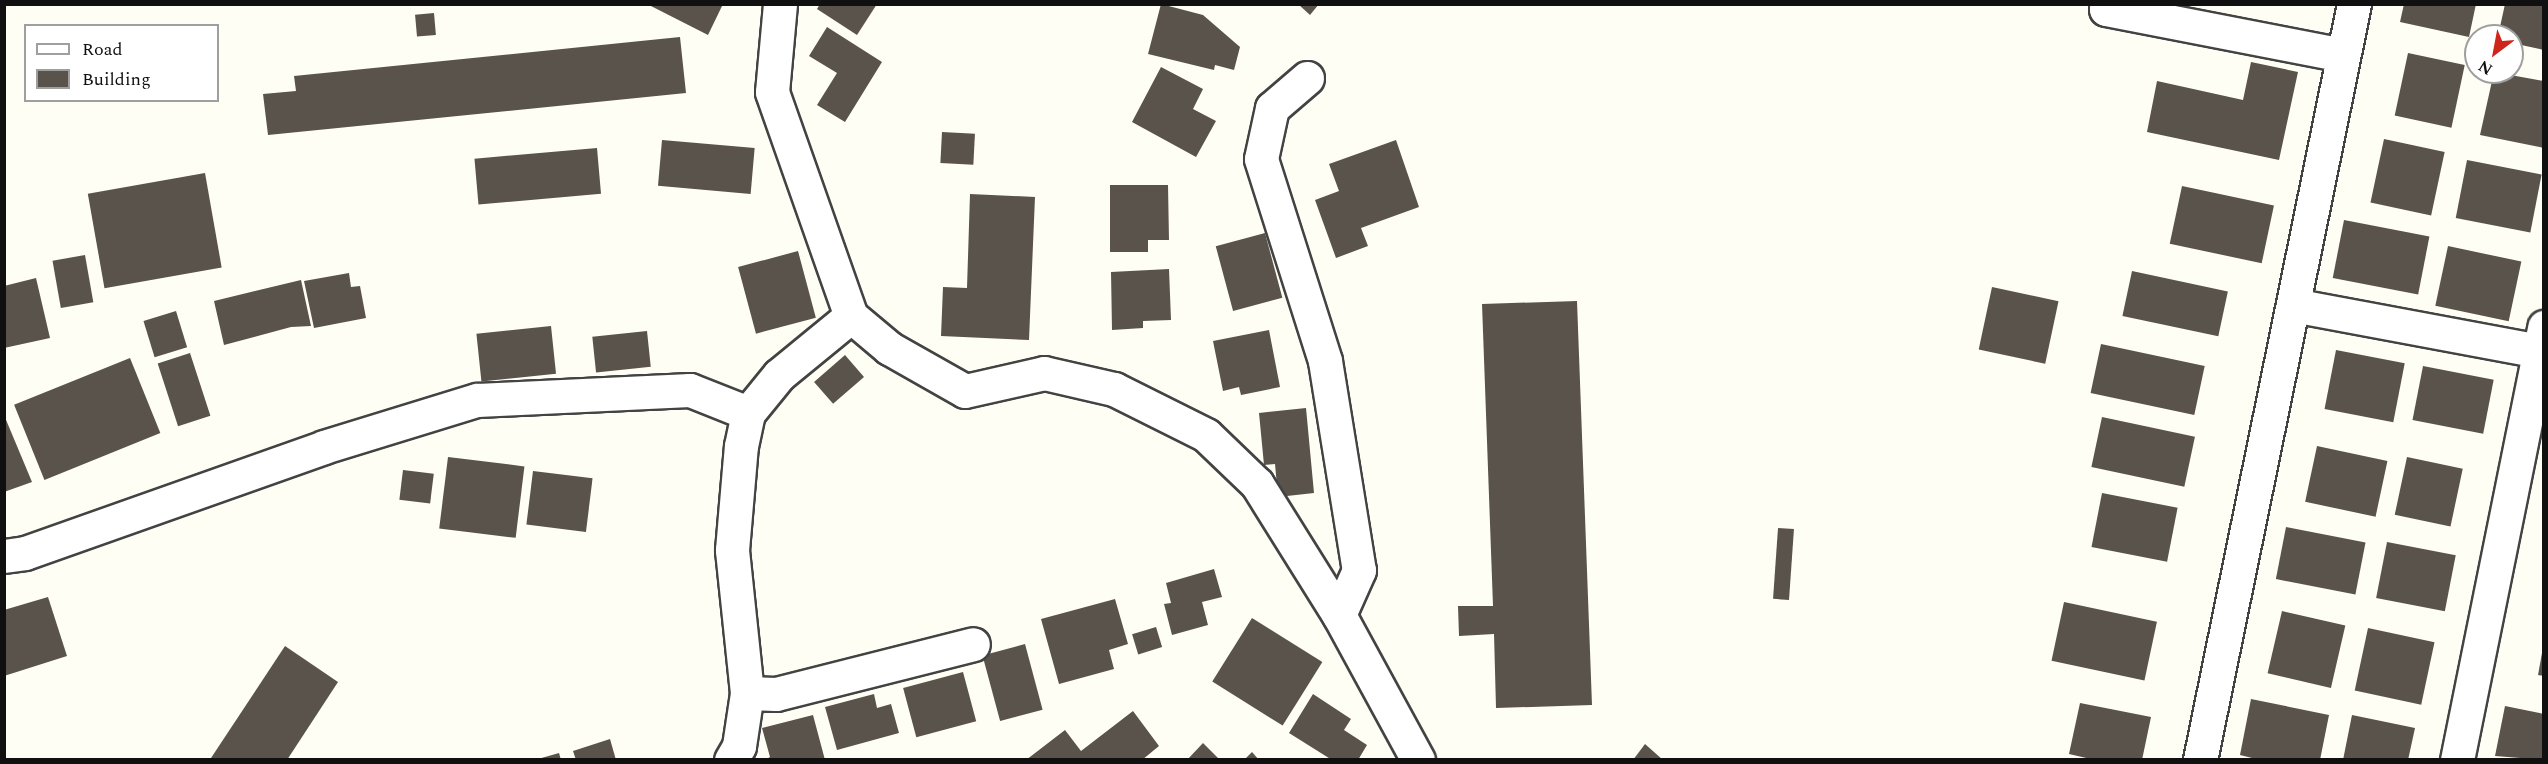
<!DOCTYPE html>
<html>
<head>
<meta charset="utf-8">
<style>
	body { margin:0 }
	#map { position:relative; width:2548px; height:764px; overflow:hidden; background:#fffef4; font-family:Spectral,serif }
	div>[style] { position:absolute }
	.building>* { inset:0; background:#5a534b; transform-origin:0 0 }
	.roads { filter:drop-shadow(2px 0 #434343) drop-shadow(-2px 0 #434343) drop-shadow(0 2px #434343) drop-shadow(0 -2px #434343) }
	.minor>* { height:33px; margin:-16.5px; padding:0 16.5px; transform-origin:16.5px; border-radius:16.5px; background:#fff }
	span { translate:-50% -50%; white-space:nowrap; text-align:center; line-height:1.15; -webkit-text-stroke:6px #fff; paint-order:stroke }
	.frame { position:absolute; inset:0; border:6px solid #101010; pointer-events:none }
	.legend { position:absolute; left:24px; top:24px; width:195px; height:78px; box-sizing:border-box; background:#fff; border:2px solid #9f9f9f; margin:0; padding:8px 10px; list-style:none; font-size:18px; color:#101010 }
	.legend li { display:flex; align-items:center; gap:12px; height:30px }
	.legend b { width:30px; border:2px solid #9f9f9f }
	.north { position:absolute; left:2464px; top:24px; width:60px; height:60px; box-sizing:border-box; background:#fff; border:2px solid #9f9f9f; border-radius:50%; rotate:212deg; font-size:16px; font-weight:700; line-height:24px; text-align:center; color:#101010 }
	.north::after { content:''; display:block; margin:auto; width:21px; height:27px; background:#ce261b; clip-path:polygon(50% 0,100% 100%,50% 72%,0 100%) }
</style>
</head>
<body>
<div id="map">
	<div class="building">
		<i style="clip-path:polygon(647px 4px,723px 4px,708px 35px)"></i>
		<i style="clip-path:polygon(820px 4px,877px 4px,857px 35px,817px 9px)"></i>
		<i style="clip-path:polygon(1161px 4px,1203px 15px,1240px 47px,1234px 70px,1215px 65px,1214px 70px,1148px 54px)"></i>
		<i style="clip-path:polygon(1298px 4px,1319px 4px,1310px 15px)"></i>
		<i style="clip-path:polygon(2404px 4px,2476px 4px,2469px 37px,2400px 22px)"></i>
		<i style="clip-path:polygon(2505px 4px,2544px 4px,2544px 50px,2512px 43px,2512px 36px,2498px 36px)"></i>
		<i style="left:434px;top:13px;width:22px;height:19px;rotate:85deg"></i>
		<i style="clip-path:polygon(827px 27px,882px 62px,845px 122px,817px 105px,837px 73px,809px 56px)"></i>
		<i style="clip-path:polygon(680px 37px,686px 93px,268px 135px,263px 94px,296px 91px,294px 76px)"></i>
		<i style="left:2408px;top:53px;width:58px;height:64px;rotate:12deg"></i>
		<i style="clip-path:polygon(2251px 62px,2298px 72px,2279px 160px,2147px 132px,2157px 81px,2243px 100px)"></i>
		<i style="clip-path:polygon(1161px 67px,1203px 89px,1193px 109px,1216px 121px,1196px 157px,1132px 122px)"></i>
		<i style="clip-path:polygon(2494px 72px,2544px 81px,2544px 148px,2480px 135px)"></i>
		<i style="left:942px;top:132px;width:33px;height:31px;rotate:3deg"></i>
		<i style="left:2384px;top:139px;width:62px;height:65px;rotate:12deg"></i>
		<i style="left:662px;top:140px;width:93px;height:46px;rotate:5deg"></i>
		<i style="clip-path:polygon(1396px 140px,1419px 207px,1361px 228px,1368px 246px,1336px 258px,1315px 200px,1339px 191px,1329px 164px)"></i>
		<i style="left:597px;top:148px;width:46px;height:123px;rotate:85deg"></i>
		<i style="left:2467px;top:160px;width:76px;height:59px;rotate:11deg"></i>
		<i style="left:205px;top:173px;width:96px;height:119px;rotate:80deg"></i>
		<i style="clip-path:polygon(1110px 185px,1168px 185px,1169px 240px,1148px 240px,1148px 252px,1110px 252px)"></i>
		<i style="left:2182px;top:186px;width:94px;height:59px;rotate:12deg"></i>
		<i style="clip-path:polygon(970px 194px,1035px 197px,1029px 340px,941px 336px,943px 287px,967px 288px)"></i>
		<i style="left:2344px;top:220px;width:87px;height:59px;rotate:11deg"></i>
		<i style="left:1265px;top:233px;width:67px;height:51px;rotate:75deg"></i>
		<i style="left:2448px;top:246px;width:75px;height:61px;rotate:12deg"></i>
		<i style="left:798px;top:251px;width:69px;height:62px;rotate:75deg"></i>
		<i style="left:85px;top:255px;width:48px;height:33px;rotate:80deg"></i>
		<i style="clip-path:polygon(1169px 269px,1171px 320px,1143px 321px,1143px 328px,1112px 330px,1111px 272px)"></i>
		<i style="left:2132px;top:271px;width:98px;height:46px;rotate:12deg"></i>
		<i style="clip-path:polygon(349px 273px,351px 287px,360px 286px,366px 318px,314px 328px,304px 281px)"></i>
		<i style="clip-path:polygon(36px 278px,50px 338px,4px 348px,4px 286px)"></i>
		<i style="clip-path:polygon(301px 280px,311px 326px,291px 327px,224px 345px,214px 301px)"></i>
		<i style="left:1992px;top:287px;width:68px;height:64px;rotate:12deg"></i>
		<i style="clip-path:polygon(1577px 301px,1592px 705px,1496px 708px,1494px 634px,1459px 636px,1458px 606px,1493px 606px,1482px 304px)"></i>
		<i style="left:176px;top:311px;width:38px;height:34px;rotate:73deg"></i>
		<i style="left:551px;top:326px;width:48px;height:75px;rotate:84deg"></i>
		<i style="clip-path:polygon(1269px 330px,1280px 387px,1241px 395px,1239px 387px,1223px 391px,1213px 341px)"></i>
		<i style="left:647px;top:331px;width:36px;height:55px;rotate:84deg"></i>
		<i style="left:2101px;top:344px;width:106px;height:50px;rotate:12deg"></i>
		<i style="left:2336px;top:350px;width:70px;height:60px;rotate:11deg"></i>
		<i style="left:190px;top:353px;width:66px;height:34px;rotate:72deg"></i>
		<i style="left:845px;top:355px;width:29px;height:41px;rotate:49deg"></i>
		<i style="left:130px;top:358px;width:81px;height:125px;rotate:68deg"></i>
		<i style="left:2423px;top:366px;width:72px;height:55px;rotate:11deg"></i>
		<i style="clip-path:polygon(1306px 408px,1314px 493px,1278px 497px,1275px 464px,1264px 465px,1259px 413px)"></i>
		<i style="clip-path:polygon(4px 415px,32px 482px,4px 492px)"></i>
		<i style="left:2102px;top:417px;width:95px;height:51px;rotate:12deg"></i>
		<i style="left:2317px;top:446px;width:72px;height:57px;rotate:12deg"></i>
		<i style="left:448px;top:457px;width:77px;height:72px;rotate:7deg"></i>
		<i style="left:2407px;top:457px;width:57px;height:59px;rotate:12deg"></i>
		<i style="left:403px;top:470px;width:31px;height:30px;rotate:7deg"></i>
		<i style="left:533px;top:471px;width:60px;height:54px;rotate:7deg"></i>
		<i style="left:2102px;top:493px;width:77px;height:55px;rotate:11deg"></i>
		<i style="left:2286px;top:527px;width:81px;height:53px;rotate:11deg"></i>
		<i style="left:1778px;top:528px;width:16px;height:71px;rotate:4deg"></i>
		<i style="left:2387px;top:542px;width:70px;height:57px;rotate:11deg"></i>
		<i style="clip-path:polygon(1214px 569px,1222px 597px,1202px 602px,1208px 625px,1172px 635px,1164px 604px,1171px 603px,1166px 583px)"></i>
		<i style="clip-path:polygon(48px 597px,67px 656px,4px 676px,4px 610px)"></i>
		<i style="clip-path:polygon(1115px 599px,1128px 644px,1109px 650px,1114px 669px,1059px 684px,1041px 619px)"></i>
		<i style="left:2064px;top:602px;width:95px;height:60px;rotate:12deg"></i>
		<i style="left:2282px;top:611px;width:65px;height:64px;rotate:13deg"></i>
		<i style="left:1252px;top:618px;width:83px;height:75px;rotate:32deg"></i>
		<i style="left:1156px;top:627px;width:21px;height:25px;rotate:73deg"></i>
		<i style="left:2368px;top:628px;width:68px;height:64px;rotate:12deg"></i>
		<i style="left:1025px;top:644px;width:68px;height:44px;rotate:75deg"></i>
		<i style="clip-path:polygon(285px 646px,338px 682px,287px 760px,214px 760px,211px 758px)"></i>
		<i style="clip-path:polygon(2542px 653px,2544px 653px,2544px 676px,2538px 675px)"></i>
		<i style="left:963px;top:672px;width:51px;height:62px;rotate:75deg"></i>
		<i style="clip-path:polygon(874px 694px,877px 708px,891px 704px,899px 733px,837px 750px,825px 707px)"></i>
		<i style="clip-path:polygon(1313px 694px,1351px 719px,1344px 730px,1367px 745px,1358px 760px,1332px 760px,1289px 733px)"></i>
		<i style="clip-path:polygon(2251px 699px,2329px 715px,2320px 760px,2260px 760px,2240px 755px)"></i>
		<i style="clip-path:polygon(2080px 703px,2151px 717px,2142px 760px,2095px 760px,2069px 754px)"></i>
		<i style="clip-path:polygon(2505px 706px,2544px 714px,2544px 760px,2495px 756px)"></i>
		<i style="clip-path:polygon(1133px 711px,1159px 746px,1142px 760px,1026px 760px,1065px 730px,1081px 751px)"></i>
		<i style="clip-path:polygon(813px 715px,825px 760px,765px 760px,770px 757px,762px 728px)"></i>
		<i style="clip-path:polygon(2352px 715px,2415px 728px,2408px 760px,2343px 760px)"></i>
		<i style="clip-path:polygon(610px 739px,616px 760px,576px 760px,573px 751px)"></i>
		<i style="clip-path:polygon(1203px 743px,1220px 760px,1187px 760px)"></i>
		<i style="clip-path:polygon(1645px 744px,1663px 760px,1633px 760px)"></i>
		<i style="clip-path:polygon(1252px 752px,1259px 760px,1244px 760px)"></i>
		<i style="clip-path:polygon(559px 753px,561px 760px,538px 760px,538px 759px)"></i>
	</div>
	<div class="roads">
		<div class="minor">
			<i style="left:780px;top:4px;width:88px;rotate:95.2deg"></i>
			<i style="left:772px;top:92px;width:238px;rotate:70.6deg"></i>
			<i style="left:851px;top:316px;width:50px;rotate:40.1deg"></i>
			<i style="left:889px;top:348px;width:87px;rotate:29.5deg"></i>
			<i style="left:965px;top:391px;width:81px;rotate:-12.8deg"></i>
			<i style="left:1044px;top:373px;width:72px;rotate:12.9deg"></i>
			<i style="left:1114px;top:389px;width:103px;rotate:26.6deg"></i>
			<i style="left:1206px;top:435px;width:71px;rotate:43.9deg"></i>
			<i style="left:1257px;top:484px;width:155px;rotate:58deg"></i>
			<i style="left:1339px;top:615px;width:165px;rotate:61.4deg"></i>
			<i style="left:2107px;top:4px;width:5px;rotate:101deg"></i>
			<i style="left:2106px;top:9px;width:240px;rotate:11deg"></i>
			<i style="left:1307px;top:78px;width:46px;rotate:139.4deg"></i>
			<i style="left:1272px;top:108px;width:52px;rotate:102.2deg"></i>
			<i style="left:1261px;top:159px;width:212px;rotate:72.4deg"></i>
			<i style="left:1325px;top:361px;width:212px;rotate:80.8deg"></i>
			<i style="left:1359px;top:570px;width:49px;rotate:114deg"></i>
			<i style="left:2293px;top:305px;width:249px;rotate:10.6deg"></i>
			<i style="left:4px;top:556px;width:21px;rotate:-8deg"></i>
			<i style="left:25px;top:553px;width:317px;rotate:-19.5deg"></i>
			<i style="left:324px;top:447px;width:160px;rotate:-17.1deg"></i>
			<i style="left:477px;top:400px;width:213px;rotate:-2.7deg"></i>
			<i style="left:690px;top:390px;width:62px;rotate:21.6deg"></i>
			<i style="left:747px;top:693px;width:29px;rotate:2deg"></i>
			<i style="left:776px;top:694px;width:203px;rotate:-14.2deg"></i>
			<i style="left:731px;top:760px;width:16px;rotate:-60deg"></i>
			<i style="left:739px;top:746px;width:54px;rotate:-81.4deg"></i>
			<i style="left:747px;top:693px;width:144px;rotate:-96deg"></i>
			<i style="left:732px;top:550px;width:104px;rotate:-85.1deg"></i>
			<i style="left:741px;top:446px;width:34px;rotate:-78deg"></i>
			<i style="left:748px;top:413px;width:49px;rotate:-50.8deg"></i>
			<i style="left:779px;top:375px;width:93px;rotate:-39.3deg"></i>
			<i style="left:2200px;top:760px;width:772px;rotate:-78.49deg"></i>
			<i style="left:2457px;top:760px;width:442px;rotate:-78.6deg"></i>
		</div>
	</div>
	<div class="frame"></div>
	<ul class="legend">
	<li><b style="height:8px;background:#fff"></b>Road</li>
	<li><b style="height:16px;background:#5a534b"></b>Building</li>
	</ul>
	<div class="north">N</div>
</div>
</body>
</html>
